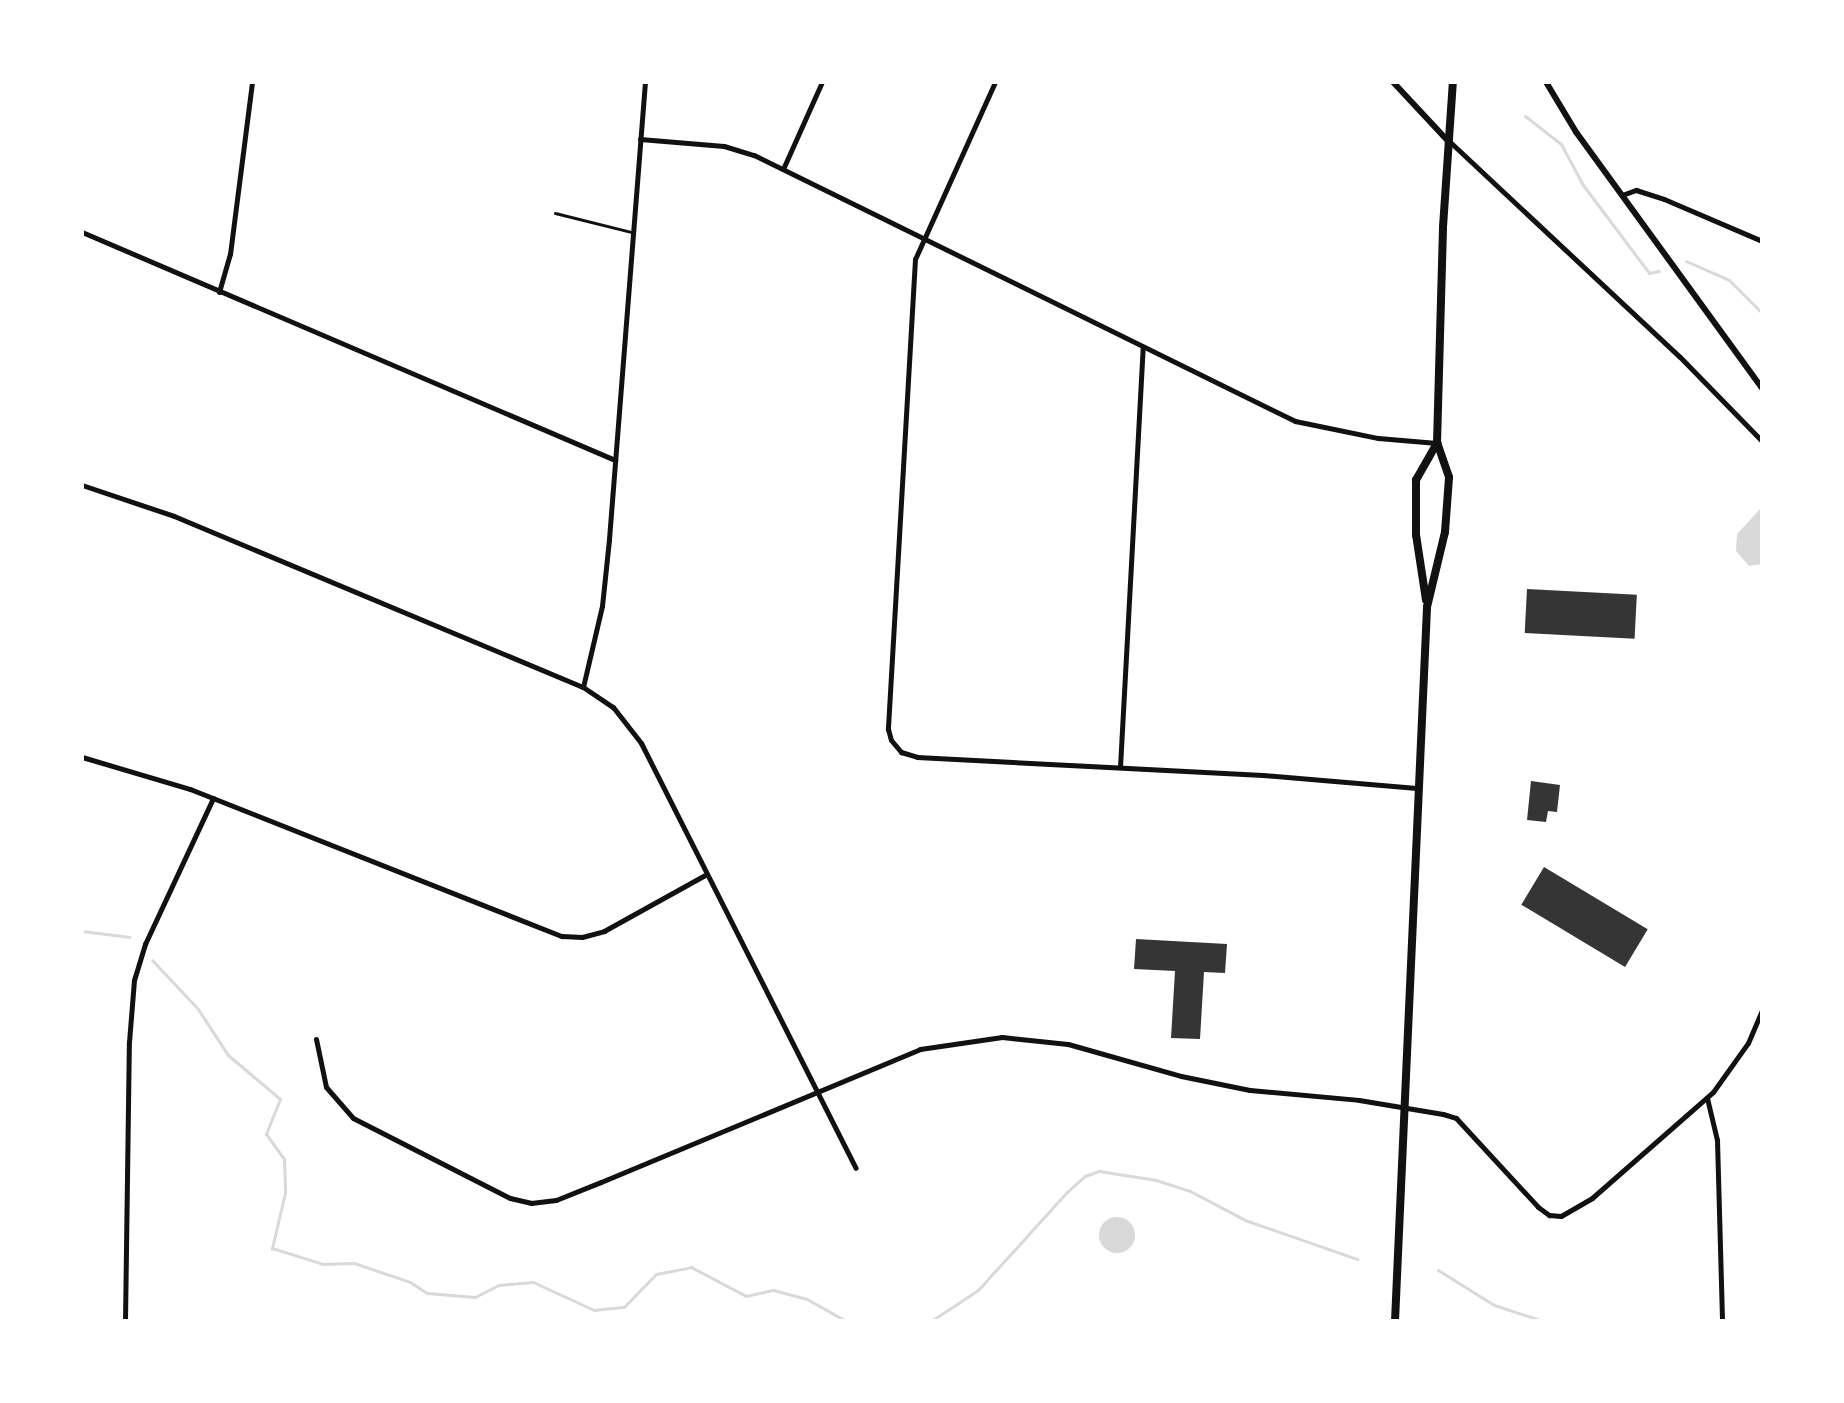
<!DOCTYPE html>
<html>
<head>
<meta charset="utf-8">
<style>
	body { margin:0 }
	#map { position:relative; width:1844px; height:1403px; overflow:hidden; background:#fff; font-family:"Asap Condensed",sans-serif }
	div>[style] { position:absolute }
	.water>* { inset:0; background:#d9d9d9 }
	.round { border-radius:50% }
	.stream>* { height:3px; margin:-1.5px; padding:0 1.5px; transform-origin:1.5px; border-radius:1.5px; background:#d9d9d9 }
	.building>* { inset:0; background:#353535; transform-origin:0 0 }
	.service>* { height:3px; margin:-1.5px; padding:0 1.5px; transform-origin:1.5px; border-radius:1.5px; background:#111 }
	.minor>* { height:5px; margin:-2.5px; padding:0 2.5px; transform-origin:2.5px; border-radius:2.5px; background:#111 }
	.tertiary>* { height:6px; margin:-3px; padding:0 3px; transform-origin:3px; border-radius:3px; background:#111 }
	.primary>* { height:8px; margin:-4px; padding:0 4px; transform-origin:4px; border-radius:4px; background:#111 }
	span { translate:-50% -50%; white-space:nowrap; text-align:center; line-height:1.15; -webkit-text-stroke:7px #fff; paint-order:stroke }
	.frame { position:absolute; inset:0; border:84px solid #fff; pointer-events:none }
</style>
</head>
<body>
<div id="map">
	<div class="water">
		<i style="clip-path:polygon(1762px 507px,1762px 564px,1749px 566px,1736px 551px,1737px 534px)"></i>
		<i class="round" style="left:1099px;top:1217px;width:36px;height:36px"></i>
	</div>
	<div class="stream">
		<i style="left:1525px;top:116px;width:46px;rotate:37.9deg"></i>
		<i style="left:1561px;top:144px;width:47px;rotate:61.8deg"></i>
		<i style="left:1583px;top:185px;width:110px;rotate:53.1deg"></i>
		<i style="left:1649px;top:273px;width:10px;rotate:-11deg"></i>
		<i style="left:1686px;top:261px;width:47px;rotate:23.8deg"></i>
		<i style="left:1729px;top:280px;width:47px;rotate:45deg"></i>
		<i style="left:82px;top:931px;width:48px;rotate:7.1deg"></i>
		<i style="left:152px;top:960px;width:67px;rotate:46.8deg"></i>
		<i style="left:198px;top:1009px;width:55px;rotate:56.9deg"></i>
		<i style="left:228px;top:1055px;width:68px;rotate:40.2deg"></i>
		<i style="left:280px;top:1099px;width:38px;rotate:112deg"></i>
		<i style="left:266px;top:1134px;width:31px;rotate:54deg"></i>
		<i style="left:284px;top:1159px;width:34px;rotate:88deg"></i>
		<i style="left:285px;top:1193px;width:57px;rotate:103.3deg"></i>
		<i style="left:272px;top:1248px;width:53px;rotate:17.4deg"></i>
		<i style="left:323px;top:1264px;width:31px;rotate:-2deg"></i>
		<i style="left:354px;top:1263px;width:59px;rotate:18.7deg"></i>
		<i style="left:410px;top:1282px;width:20px;rotate:33deg"></i>
		<i style="left:427px;top:1293px;width:48px;rotate:4.8deg"></i>
		<i style="left:475px;top:1297px;width:27px;rotate:-27deg"></i>
		<i style="left:499px;top:1285px;width:34px;rotate:-5deg"></i>
		<i style="left:533px;top:1282px;width:67px;rotate:24.7deg"></i>
		<i style="left:594px;top:1310px;width:30px;rotate:-6deg"></i>
		<i style="left:624px;top:1307px;width:46px;rotate:-45.9deg"></i>
		<i style="left:656px;top:1274px;width:36px;rotate:-11deg"></i>
		<i style="left:691px;top:1267px;width:62px;rotate:27.8deg"></i>
		<i style="left:746px;top:1296px;width:28px;rotate:-13deg"></i>
		<i style="left:773px;top:1290px;width:35px;rotate:15deg"></i>
		<i style="left:807px;top:1299px;width:45px;rotate:29.4deg"></i>
		<i style="left:1438px;top:1270px;width:66px;rotate:32deg"></i>
		<i style="left:1494px;top:1305px;width:52px;rotate:18.1deg"></i>
		<i style="left:931px;top:1321px;width:56px;rotate:-33.4deg"></i>
		<i style="left:978px;top:1290px;width:132px;rotate:-47.8deg"></i>
		<i style="left:1067px;top:1192px;width:24px;rotate:-42deg"></i>
		<i style="left:1085px;top:1176px;width:15px;rotate:-20deg"></i>
		<i style="left:1099px;top:1171px;width:58px;rotate:9deg"></i>
		<i style="left:1156px;top:1180px;width:36px;rotate:18deg"></i>
		<i style="left:1190px;top:1191px;width:62px;rotate:27.8deg"></i>
		<i style="left:1245px;top:1220px;width:119px;rotate:19.2deg"></i>
	</div>
	<div class="building">
		<i style="left:1527px;top:589px;width:110px;height:44px;rotate:3deg"></i>
		<i style="clip-path:polygon(1531px 781px,1560px 785px,1557px 812px,1548px 811px,1546px 822px,1527px 820px)"></i>
		<i style="left:1544px;top:867px;width:121px;height:44px;rotate:31deg"></i>
		<i style="clip-path:polygon(1136px 939px,1227px 944px,1225px 973px,1204px 972px,1200px 1039px,1171px 1038px,1175px 971px,1134px 969px)"></i>
	</div>
	<div class="service">
		<i style="left:555px;top:213px;width:78px;rotate:14deg"></i>
	</div>
	<div class="minor">
		<i style="left:995px;top:82px;width:194px;rotate:114.3deg"></i>
		<i style="left:915px;top:259px;width:471px;rotate:93.3deg"></i>
		<i style="left:888px;top:729px;width:11px;rotate:75deg"></i>
		<i style="left:891px;top:740px;width:16px;rotate:50deg"></i>
		<i style="left:901px;top:752px;width:17px;rotate:17deg"></i>
		<i style="left:917px;top:757px;width:346px;rotate:3deg"></i>
		<i style="left:1263px;top:775px;width:157px;rotate:4.8deg"></i>
		<i style="left:640px;top:139px;width:84px;rotate:4.8deg"></i>
		<i style="left:724px;top:146px;width:31px;rotate:17deg"></i>
		<i style="left:754px;top:155px;width:603px;rotate:26.18deg"></i>
		<i style="left:1295px;top:421px;width:85px;rotate:11.6deg"></i>
		<i style="left:1378px;top:438px;width:59px;rotate:4.8deg"></i>
		<i style="left:1449px;top:141px;width:316px;rotate:43.1deg"></i>
		<i style="left:1680px;top:357px;width:117px;rotate:45.7deg"></i>
		<i style="left:783px;top:169px;width:95px;rotate:-65.9deg"></i>
		<i style="left:1622px;top:195px;width:15px;rotate:-20deg"></i>
		<i style="left:1636px;top:190px;width:29px;rotate:18deg"></i>
		<i style="left:1664px;top:199px;width:107px;rotate:23.2deg"></i>
		<i style="left:82px;top:232px;width:580px;rotate:23.16deg"></i>
		<i style="left:219px;top:292px;width:40px;rotate:-74deg"></i>
		<i style="left:230px;top:254px;width:173px;rotate:-82.7deg"></i>
		<i style="left:82px;top:485px;width:97px;rotate:18.6deg"></i>
		<i style="left:174px;top:516px;width:443px;rotate:22.7deg"></i>
		<i style="left:583px;top:687px;width:36px;rotate:34deg"></i>
		<i style="left:613px;top:707px;width:46px;rotate:52.1deg"></i>
		<i style="left:641px;top:743px;width:476px;rotate:63.2deg"></i>
		<i style="left:583px;top:687px;width:83px;rotate:-76.8deg"></i>
		<i style="left:602px;top:606px;width:67px;rotate:-84deg"></i>
		<i style="left:609px;top:539px;width:458px;rotate:-85.5deg"></i>
		<i style="left:82px;top:757px;width:113px;rotate:16.5deg"></i>
		<i style="left:190px;top:789px;width:400px;rotate:21.6deg"></i>
		<i style="left:562px;top:936px;width:20px;rotate:3deg"></i>
		<i style="left:582px;top:937px;width:23px;rotate:-15deg"></i>
		<i style="left:604px;top:931px;width:115px;rotate:-29deg"></i>
		<i style="left:1120px;top:767px;width:420px;rotate:-86.9deg"></i>
		<i style="left:316px;top:1039px;width:49px;rotate:78.2deg"></i>
		<i style="left:326px;top:1087px;width:41px;rotate:48.9deg"></i>
		<i style="left:353px;top:1118px;width:176px;rotate:27deg"></i>
		<i style="left:510px;top:1198px;width:22px;rotate:13deg"></i>
		<i style="left:531px;top:1203px;width:25px;rotate:-7deg"></i>
		<i style="left:556px;top:1200px;width:48px;rotate:-21.8deg"></i>
		<i style="left:601px;top:1182px;width:346px;rotate:-22.6deg"></i>
		<i style="left:920px;top:1049px;width:83px;rotate:-8.3deg"></i>
		<i style="left:1002px;top:1037px;width:66px;rotate:6.1deg"></i>
		<i style="left:1068px;top:1044px;width:117px;rotate:15.8deg"></i>
		<i style="left:1181px;top:1076px;width:70px;rotate:11.5deg"></i>
		<i style="left:1250px;top:1090px;width:109px;rotate:5.2deg"></i>
		<i style="left:1359px;top:1100px;width:85px;rotate:9.5deg"></i>
		<i style="left:1443px;top:1114px;width:14px;rotate:17deg"></i>
		<i style="left:1456px;top:1118px;width:121px;rotate:47.3deg"></i>
		<i style="left:1538px;top:1207px;width:14px;rotate:36deg"></i>
		<i style="left:1549px;top:1215px;width:12px;rotate:5deg"></i>
		<i style="left:1561px;top:1216px;width:36px;rotate:-30deg"></i>
		<i style="left:1592px;top:1198px;width:161px;rotate:-41.2deg"></i>
		<i style="left:1713px;top:1092px;width:60px;rotate:-54.5deg"></i>
		<i style="left:1748px;top:1043px;width:36px;rotate:-67deg"></i>
		<i style="left:1707px;top:1098px;width:43px;rotate:76.6deg"></i>
		<i style="left:1717px;top:1140px;width:181px;rotate:88.4deg"></i>
		<i style="left:125px;top:1321px;width:279px;rotate:-89.2deg"></i>
		<i style="left:129px;top:1042px;width:62px;rotate:-85.4deg"></i>
		<i style="left:134px;top:980px;width:38px;rotate:-73deg"></i>
		<i style="left:145px;top:944px;width:161px;rotate:-65deg"></i>
	</div>
	<div class="tertiary">
		<i style="left:1393px;top:82px;width:81px;rotate:47deg"></i>
		<i style="left:1546px;top:82px;width:58px;rotate:59deg"></i>
		<i style="left:1576px;top:132px;width:316px;rotate:54deg"></i>
	</div>
	<div class="primary">
		<i style="left:1426px;top:600px;width:66px;rotate:-98.7deg"></i>
		<i style="left:1416px;top:535px;width:55px;rotate:-90deg"></i>
		<i style="left:1416px;top:480px;width:43px;rotate:-60.4deg"></i>
		<i style="left:1395px;top:1321px;width:715px;rotate:-87.43deg"></i>
		<i style="left:1427px;top:607px;width:77px;rotate:-76.5deg"></i>
		<i style="left:1445px;top:532px;width:55px;rotate:-85.8deg"></i>
		<i style="left:1449px;top:477px;width:36px;rotate:-109deg"></i>
		<i style="left:1437px;top:443px;width:216px;rotate:-88.4deg"></i>
		<i style="left:1443px;top:227px;width:145px;rotate:-86.1deg"></i>
	</div>
	<div class="frame"></div>
</div>
</body>
</html>
